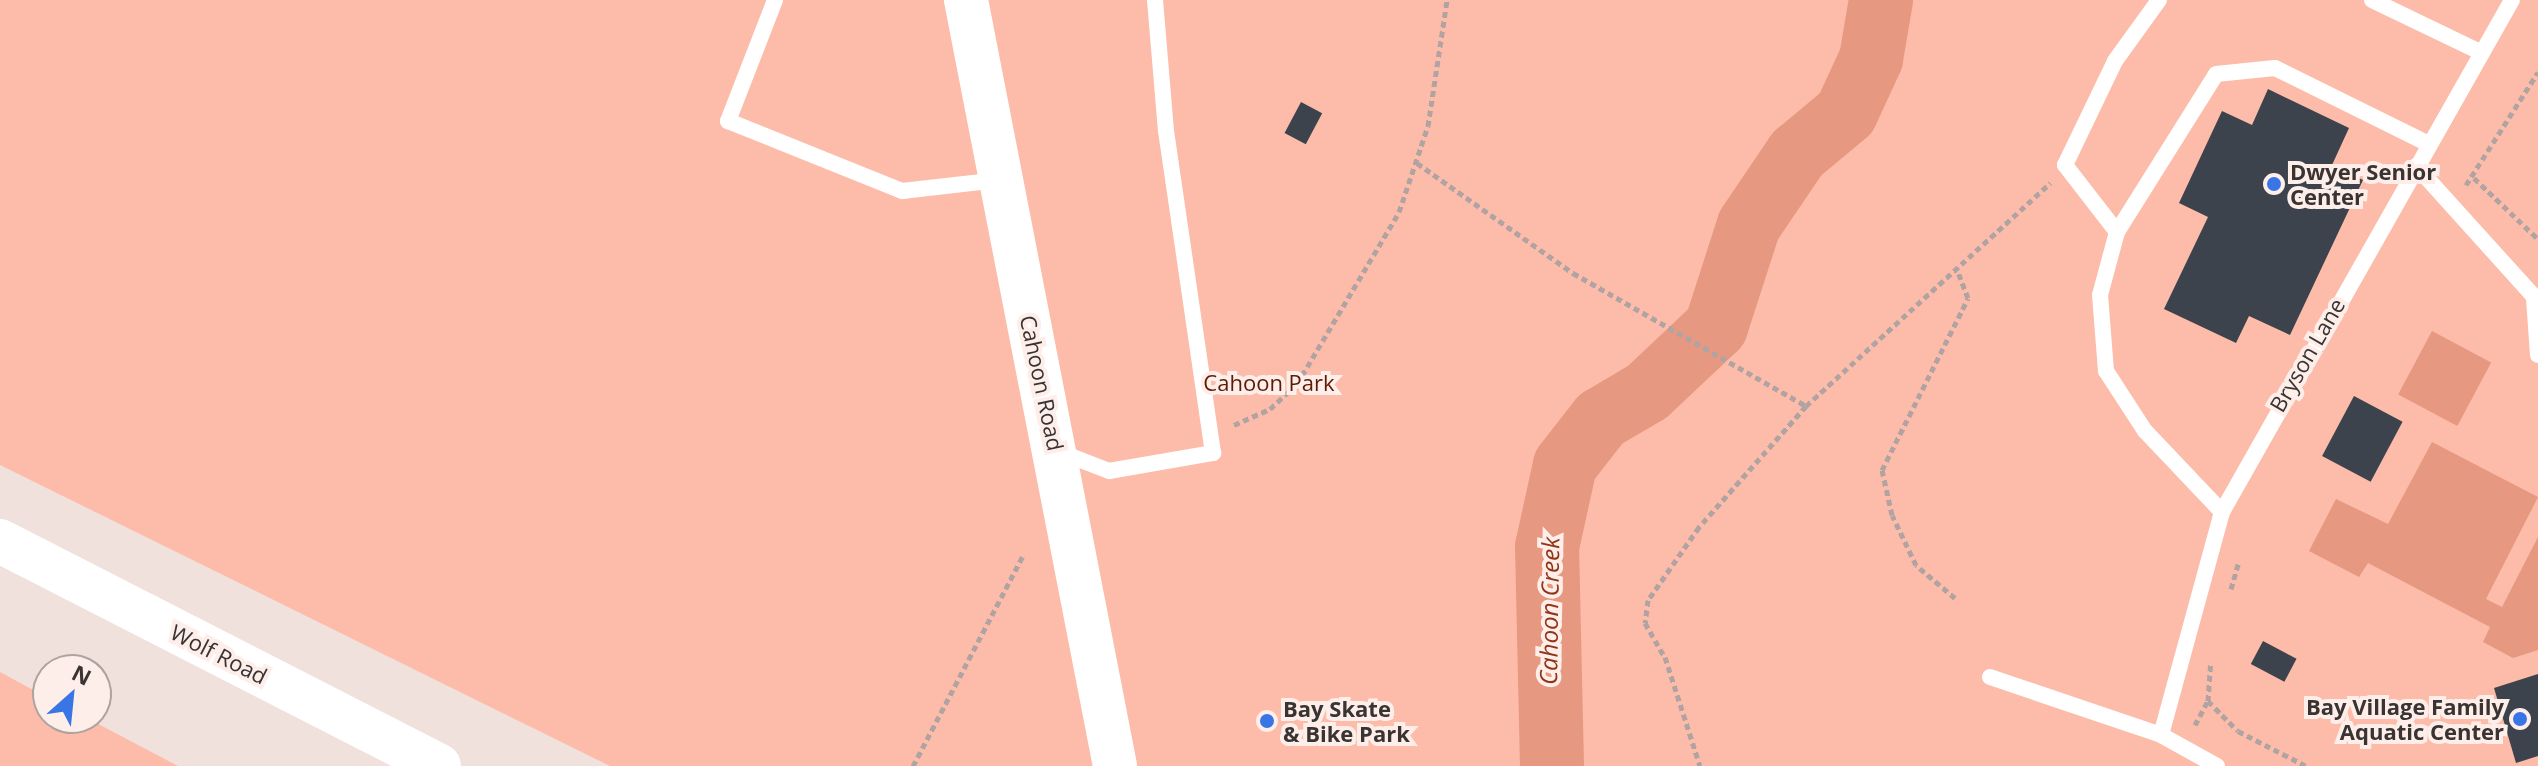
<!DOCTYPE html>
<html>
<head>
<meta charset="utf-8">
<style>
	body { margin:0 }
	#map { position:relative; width:2538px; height:766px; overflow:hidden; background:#f1e1dd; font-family:"Open Sans",sans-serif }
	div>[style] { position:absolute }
	.green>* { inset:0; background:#fcbca9 }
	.water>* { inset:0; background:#e69880; transform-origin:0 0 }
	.river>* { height:64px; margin:-32px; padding:0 32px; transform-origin:32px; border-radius:32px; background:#e69880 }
	.building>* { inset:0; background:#3d434c; transform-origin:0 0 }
	.path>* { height:5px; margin-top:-2.5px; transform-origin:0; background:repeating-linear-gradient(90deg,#b0a3a1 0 6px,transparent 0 10px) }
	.lane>* { height:16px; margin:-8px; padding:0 8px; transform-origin:8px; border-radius:8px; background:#fff }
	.secondary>* { height:44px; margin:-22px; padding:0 22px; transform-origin:22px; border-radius:22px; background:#fff }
	.dots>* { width:22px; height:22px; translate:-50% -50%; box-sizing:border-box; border:4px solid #feeeea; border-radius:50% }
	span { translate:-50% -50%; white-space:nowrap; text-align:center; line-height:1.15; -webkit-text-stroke:8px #feeeea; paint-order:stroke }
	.poi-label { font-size:22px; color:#393332; font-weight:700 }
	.left { translate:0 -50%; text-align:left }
	.right { translate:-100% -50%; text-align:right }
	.street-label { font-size:22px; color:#393332 }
	.park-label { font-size:22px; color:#5f1a03 }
	.water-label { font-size:24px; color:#913518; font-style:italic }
	.north { position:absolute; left:32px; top:654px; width:80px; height:80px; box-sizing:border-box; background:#feeeea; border:2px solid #afa3a0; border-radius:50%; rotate:27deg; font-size:22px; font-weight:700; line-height:32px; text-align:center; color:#393332 }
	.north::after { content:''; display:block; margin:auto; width:28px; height:36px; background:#3975e4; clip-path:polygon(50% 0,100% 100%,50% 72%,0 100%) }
</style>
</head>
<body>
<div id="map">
	<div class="green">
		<i style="clip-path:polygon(0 0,2538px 0,2538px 766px,610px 766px,0 465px)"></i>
		<i style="clip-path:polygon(0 672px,48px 698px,48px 718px,87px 718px,178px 766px,0 766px)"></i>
	</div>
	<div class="water">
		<i style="left:2432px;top:331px;width:67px;height:72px;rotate:28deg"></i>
		<i style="clip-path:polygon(2432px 442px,2538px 497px,2486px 599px,2502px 607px,2538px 537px,2538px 650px,2513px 658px,2483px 642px,2490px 627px,2368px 563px,2359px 577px,2309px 551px,2336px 499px,2388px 524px)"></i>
	</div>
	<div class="river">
		<i style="left:1552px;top:766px;width:219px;rotate:-91.3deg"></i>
		<i style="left:1547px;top:547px;width:84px;rotate:-77.6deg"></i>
		<i style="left:1565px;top:465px;width:58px;rotate:-52deg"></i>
		<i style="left:1601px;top:419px;width:53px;rotate:-30.4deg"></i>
		<i style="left:1647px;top:392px;width:95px;rotate:-43.3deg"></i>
		<i style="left:1716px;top:327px;width:107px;rotate:-72.1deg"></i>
		<i style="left:1749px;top:225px;width:86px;rotate:-55.9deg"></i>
		<i style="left:1797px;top:154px;width:64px;rotate:-39.9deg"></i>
		<i style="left:1846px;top:113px;width:60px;rotate:-65.2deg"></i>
		<i style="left:1871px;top:59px;width:60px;rotate:-80.4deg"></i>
	</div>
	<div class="building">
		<i style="clip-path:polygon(2268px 89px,2349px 128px,2332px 165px,2363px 180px,2290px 335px,2249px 316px,2236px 343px,2164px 309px,2208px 217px,2179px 203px,2222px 111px,2252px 125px)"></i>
		<i style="left:1301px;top:102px;width:24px;height:35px;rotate:28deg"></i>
		<i style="left:2354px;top:396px;width:55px;height:68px;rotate:28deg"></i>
		<i style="left:2263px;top:641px;width:38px;height:26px;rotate:28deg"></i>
		<i style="clip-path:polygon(2538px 674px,2538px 756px,2516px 763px,2494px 688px)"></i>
	</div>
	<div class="path">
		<i style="left:1417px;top:163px;width:191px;rotate:35.2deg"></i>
		<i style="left:1573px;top:273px;width:268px;rotate:29.7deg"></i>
		<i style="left:1806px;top:406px;width:162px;rotate:131.5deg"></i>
		<i style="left:1699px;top:527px;width:89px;rotate:124.9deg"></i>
		<i style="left:1648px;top:600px;width:23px;rotate:97deg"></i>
		<i style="left:1645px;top:623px;width:39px;rotate:60deg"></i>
		<i style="left:1665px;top:657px;width:114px;rotate:72.2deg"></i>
		<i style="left:2474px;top:178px;width:88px;rotate:43.6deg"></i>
		<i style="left:2466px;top:185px;width:134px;rotate:-57.5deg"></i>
		<i style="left:1806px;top:406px;width:331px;rotate:-42.4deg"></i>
		<i style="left:1234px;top:425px;width:39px;rotate:-24deg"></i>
		<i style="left:1270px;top:409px;width:37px;rotate:-43deg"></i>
		<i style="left:1297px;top:384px;width:200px;rotate:-59.3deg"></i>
		<i style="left:1399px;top:212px;width:91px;rotate:-71.4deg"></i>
		<i style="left:1428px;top:126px;width:127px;rotate:-81.4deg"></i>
		<i style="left:2231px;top:589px;width:26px;rotate:-74deg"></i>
		<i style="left:1955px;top:598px;width:51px;rotate:-139.8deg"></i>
		<i style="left:1916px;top:565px;width:55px;rotate:-115.6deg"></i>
		<i style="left:1892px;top:515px;width:46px;rotate:-102.5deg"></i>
		<i style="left:1882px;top:470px;width:192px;rotate:-63.4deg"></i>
		<i style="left:1968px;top:298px;width:33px;rotate:-111deg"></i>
		<i style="left:2208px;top:701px;width:42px;rotate:45deg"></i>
		<i style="left:2238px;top:731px;width:76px;rotate:27.2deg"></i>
		<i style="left:2195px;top:725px;width:27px;rotate:-62deg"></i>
		<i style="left:2208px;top:701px;width:39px;rotate:-86deg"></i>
		<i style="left:913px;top:766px;width:239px;rotate:-62.4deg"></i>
	</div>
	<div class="lane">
		<i style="left:775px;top:0;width:130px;rotate:111.2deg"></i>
		<i style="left:728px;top:121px;width:188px;rotate:21.9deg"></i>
		<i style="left:902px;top:191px;width:98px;rotate:-6.5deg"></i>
		<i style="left:2372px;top:0;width:122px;rotate:25.7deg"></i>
		<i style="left:2416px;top:166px;width:182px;rotate:47.9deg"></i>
		<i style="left:2117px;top:232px;width:85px;rotate:-127.8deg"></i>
		<i style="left:2065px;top:165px;width:115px;rotate:-64.3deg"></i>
		<i style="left:2115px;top:61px;width:75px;rotate:-54.2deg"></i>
		<i style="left:2534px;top:298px;width:57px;rotate:86deg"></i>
		<i style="left:1060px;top:452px;width:53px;rotate:21.2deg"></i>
		<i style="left:1109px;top:471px;width:106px;rotate:-9.8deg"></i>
		<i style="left:1213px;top:453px;width:325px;rotate:-98.3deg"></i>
		<i style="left:1166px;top:131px;width:131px;rotate:-94.8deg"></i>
		<i style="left:2222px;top:512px;width:112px;rotate:-133.5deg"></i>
		<i style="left:2145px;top:431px;width:72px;rotate:-123deg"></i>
		<i style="left:2106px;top:371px;width:76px;rotate:-94.5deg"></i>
		<i style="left:2100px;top:295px;width:65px;rotate:-74.9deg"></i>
		<i style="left:2117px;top:232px;width:186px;rotate:-57.9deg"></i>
		<i style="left:2216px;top:74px;width:59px;rotate:-5.8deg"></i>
		<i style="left:2275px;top:68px;width:172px;rotate:26.3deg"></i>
		<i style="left:1990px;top:677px;width:181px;rotate:18.7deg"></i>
		<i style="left:2161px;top:735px;width:64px;rotate:29deg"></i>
		<i style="left:2161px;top:735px;width:231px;rotate:-74.7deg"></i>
		<i style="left:2222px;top:512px;width:588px;rotate:-60.47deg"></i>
	</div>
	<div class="secondary">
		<i style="left:966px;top:0;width:780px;rotate:78.99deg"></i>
		<i style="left:0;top:541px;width:493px;rotate:27.1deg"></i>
	</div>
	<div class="dots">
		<i style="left:2274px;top:184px;background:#3975e4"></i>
		<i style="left:2520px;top:719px;background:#3975e4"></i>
		<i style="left:1267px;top:721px;background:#3975e4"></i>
	</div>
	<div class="poi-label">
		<span class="left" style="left:2290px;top:184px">Dwyer Senior<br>Center</span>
		<span class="right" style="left:2504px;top:719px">Bay Village Family<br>Aquatic Center</span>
		<span class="left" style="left:1283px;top:721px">Bay Skate<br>&amp; Bike Park</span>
	</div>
	<div class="street-label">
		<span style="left:2307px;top:355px;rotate:-60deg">Bryson Lane</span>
		<span style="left:1042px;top:383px;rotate:78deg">Cahoon Road</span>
		<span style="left:219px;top:654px;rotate:27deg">Wolf Road</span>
	</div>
	<div class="park-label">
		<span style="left:1269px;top:383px">Cahoon Park</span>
	</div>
	<div class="water-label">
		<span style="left:1549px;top:611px;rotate:-89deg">Cahoon Creek</span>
	</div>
	<div class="north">N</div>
</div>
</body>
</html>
